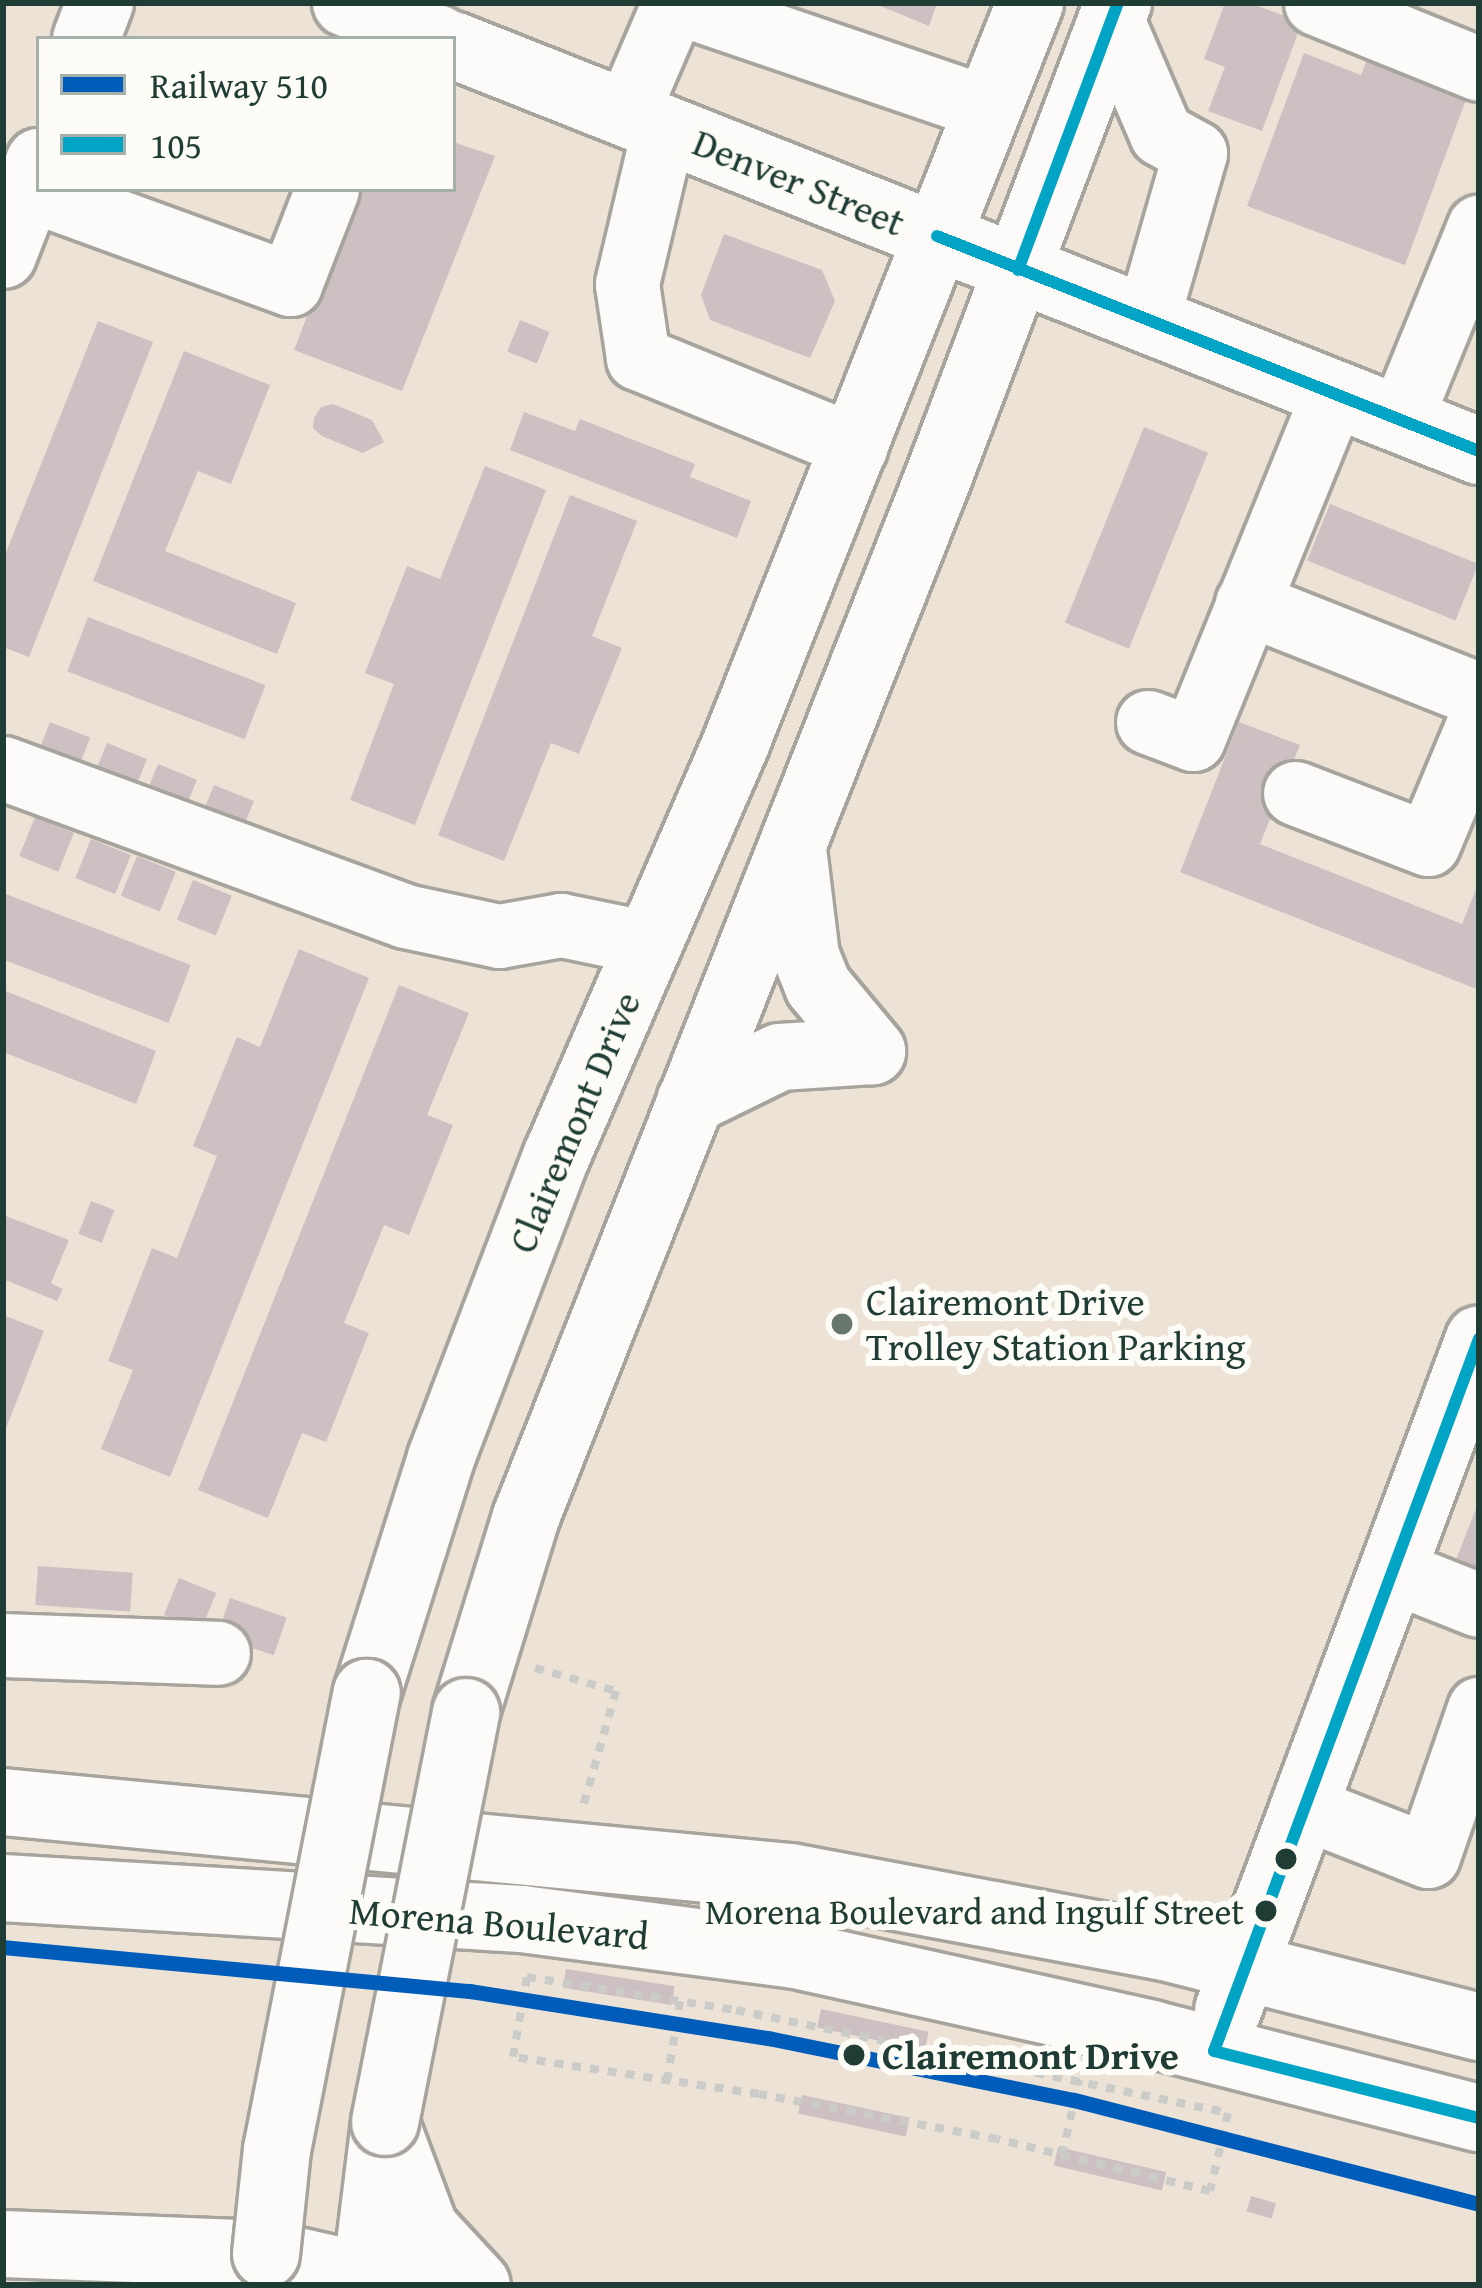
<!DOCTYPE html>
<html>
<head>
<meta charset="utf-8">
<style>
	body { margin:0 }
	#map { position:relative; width:1482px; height:2288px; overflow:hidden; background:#ece2d6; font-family:"Gentium Book Plus",serif }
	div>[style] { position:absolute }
	.building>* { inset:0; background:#ccc0c3; transform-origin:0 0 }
	.path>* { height:8px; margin-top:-4px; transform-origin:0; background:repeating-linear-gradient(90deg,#cbcbc8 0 9px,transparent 0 18px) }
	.roads { filter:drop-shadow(3px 0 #a7a49d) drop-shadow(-3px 0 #a7a49d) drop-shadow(0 3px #a7a49d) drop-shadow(0 -3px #a7a49d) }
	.minor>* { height:63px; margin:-31.5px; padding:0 31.5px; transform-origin:31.5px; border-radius:31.5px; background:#fcfbf9 }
	.major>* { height:66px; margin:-33px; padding:0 33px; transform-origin:33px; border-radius:33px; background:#fcfbf9 }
	.highway>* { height:66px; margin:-33px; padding:0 33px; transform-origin:33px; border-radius:33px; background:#fcfbf9 }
	.bridges { filter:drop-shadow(3px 0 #a7a49d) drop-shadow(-3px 0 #a7a49d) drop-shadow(0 3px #a7a49d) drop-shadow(0 -3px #a7a49d) }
	.major-bridge>* { height:66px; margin:-33px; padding:0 33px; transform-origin:33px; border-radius:33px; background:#fcfbf9 }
	.bus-1>* { height:12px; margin:-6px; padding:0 6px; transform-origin:6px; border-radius:6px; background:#02a4c6 }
	.rail-1>* { height:15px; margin:-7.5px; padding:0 7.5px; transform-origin:7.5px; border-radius:7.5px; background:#005cb9 }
	.dots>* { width:33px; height:33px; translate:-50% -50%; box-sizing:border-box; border:6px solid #fdfcf7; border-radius:50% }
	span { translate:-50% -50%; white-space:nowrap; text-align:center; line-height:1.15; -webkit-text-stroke:12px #fdfcf7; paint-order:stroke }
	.bus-label { font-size:36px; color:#1f3d34 }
	.right { translate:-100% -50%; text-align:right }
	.street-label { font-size:39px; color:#1f3d34 }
	.poi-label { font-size:39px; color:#1f3d34 }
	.left { translate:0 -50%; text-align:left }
	.stop-label { font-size:39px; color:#1f3d34; font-weight:700 }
	.frame { position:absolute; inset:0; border:6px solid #1f3d34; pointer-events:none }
	.legend { position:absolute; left:36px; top:36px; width:420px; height:156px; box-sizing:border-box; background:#fdfcf7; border:3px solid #a4b0a9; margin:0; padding:15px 21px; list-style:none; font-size:36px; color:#1f3d34 }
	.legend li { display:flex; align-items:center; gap:24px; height:60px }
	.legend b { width:60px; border:3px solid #a4b0a9 }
</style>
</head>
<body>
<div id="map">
	<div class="building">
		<i style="clip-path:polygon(873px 3px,937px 3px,929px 26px)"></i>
		<i style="clip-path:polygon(1225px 3px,1249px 3px,1302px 22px,1262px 131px,1208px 111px,1225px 67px,1204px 59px)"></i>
		<i style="clip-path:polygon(1304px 53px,1361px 75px,1368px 57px,1468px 94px,1405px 265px,1247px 206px)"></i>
		<i style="clip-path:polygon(453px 142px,495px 156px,402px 391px,294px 350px,356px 189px,453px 189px)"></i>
		<i style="clip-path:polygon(724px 234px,822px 270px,835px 301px,810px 358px,710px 320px,701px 295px)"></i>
		<i style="left:520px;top:320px;width:32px;height:34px;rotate:22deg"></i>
		<i style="clip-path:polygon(98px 321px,153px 342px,29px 657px,3px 647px,3px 560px)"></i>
		<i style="clip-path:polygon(184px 351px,270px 385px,231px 484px,198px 471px,165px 551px,296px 603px,277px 654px,93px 581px)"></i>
		<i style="clip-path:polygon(333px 404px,372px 420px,384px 442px,363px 453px,322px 436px,313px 428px,314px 418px,321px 407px)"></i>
		<i style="clip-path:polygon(524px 412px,575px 431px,580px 419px,695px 464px,690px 477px,751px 501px,737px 538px,510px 450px)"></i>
		<i style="left:1144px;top:427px;width:69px;height:211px;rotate:22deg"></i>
		<i style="clip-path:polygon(485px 466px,546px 490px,415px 825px,350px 800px,394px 684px,365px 673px,407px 566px,440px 579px)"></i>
		<i style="clip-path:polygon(570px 495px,637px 521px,592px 636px,622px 648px,579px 754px,551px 743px,504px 861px,438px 835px)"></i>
		<i style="left:1330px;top:504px;width:160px;height:61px;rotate:22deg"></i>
		<i style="left:88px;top:617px;width:190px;height:58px;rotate:21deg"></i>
		<i style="left:50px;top:722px;width:43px;height:44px;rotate:21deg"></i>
		<i style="clip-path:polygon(1239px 722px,1300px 745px,1260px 844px,1462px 924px,1479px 882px,1479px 990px,1180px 872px)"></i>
		<i style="left:107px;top:743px;width:43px;height:44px;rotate:22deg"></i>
		<i style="left:158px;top:764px;width:42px;height:44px;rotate:22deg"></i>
		<i style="left:214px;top:785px;width:43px;height:45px;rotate:22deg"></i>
		<i style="left:35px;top:817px;width:42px;height:42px;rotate:22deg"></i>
		<i style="left:91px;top:839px;width:43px;height:42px;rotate:22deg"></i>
		<i style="left:137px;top:856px;width:42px;height:43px;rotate:22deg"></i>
		<i style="left:193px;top:880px;width:42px;height:43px;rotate:22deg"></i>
		<i style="left:3px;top:893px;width:201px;height:62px;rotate:21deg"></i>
		<i style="clip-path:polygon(299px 949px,369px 978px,170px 1477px,101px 1449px,133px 1370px,108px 1361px,152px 1248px,177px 1258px,217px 1156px,193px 1146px,237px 1037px,260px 1047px)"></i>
		<i style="clip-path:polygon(399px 985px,469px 1013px,427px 1115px,453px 1125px,409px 1235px,384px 1225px,344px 1323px,369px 1333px,326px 1442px,302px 1433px,268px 1518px,198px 1490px)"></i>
		<i style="clip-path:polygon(3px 990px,156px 1051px,136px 1104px,3px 1052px)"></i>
		<i style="left:91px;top:1201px;width:25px;height:35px;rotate:21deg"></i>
		<i style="clip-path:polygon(3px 1215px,69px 1240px,51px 1283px,63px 1289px,57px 1301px,3px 1279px)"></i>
		<i style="clip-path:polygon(3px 1315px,44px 1331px,3px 1436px)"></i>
		<i style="clip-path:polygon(1479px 1501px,1479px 1581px,1452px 1570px)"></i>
		<i style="left:38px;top:1566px;width:95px;height:39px;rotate:4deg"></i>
		<i style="left:179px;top:1578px;width:40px;height:40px;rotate:22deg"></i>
		<i style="left:230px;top:1598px;width:60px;height:40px;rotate:19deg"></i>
		<i style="left:566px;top:1969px;width:110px;height:19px;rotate:9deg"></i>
		<i style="left:821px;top:2009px;width:110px;height:19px;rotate:12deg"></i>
		<i style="left:802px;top:2095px;width:110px;height:19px;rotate:12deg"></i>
		<i style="left:1058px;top:2147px;width:111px;height:19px;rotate:13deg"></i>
		<i style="left:1251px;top:2196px;width:26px;height:16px;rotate:16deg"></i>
	</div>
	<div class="path">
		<i style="left:535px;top:1668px;width:84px;rotate:15.9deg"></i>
		<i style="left:616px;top:1691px;width:121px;rotate:105.9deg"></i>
		<i style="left:527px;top:1977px;width:212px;rotate:9deg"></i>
		<i style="left:736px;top:2010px;width:503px;rotate:11.82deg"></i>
		<i style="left:1228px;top:2113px;width:80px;rotate:103deg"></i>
		<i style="left:1210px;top:2191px;width:219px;rotate:-166.3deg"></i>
		<i style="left:997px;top:2139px;width:242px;rotate:-169.3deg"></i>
		<i style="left:759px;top:2094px;width:249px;rotate:-171.4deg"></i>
		<i style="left:513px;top:2057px;width:81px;rotate:-80.1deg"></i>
		<i style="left:667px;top:2081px;width:81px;rotate:-80.8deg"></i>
		<i style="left:1062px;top:2155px;width:77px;rotate:-77.2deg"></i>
	</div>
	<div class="roads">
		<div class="minor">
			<i style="left:679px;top:3px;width:326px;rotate:18.8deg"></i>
			<i style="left:1316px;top:3px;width:176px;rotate:22deg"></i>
			<i style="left:1112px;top:20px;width:124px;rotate:66.7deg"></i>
			<i style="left:1161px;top:134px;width:39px;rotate:29deg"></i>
			<i style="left:1195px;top:153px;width:174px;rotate:106deg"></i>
			<i style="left:627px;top:112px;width:119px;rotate:-66.7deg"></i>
			<i style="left:664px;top:127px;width:161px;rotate:103.3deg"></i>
			<i style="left:627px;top:284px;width:75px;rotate:81.5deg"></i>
			<i style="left:638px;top:358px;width:235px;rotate:22.2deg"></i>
			<i style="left:29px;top:189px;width:278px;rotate:20deg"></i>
			<i style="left:290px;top:284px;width:102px;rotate:-68.7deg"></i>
			<i style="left:1400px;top:420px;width:209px;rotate:-67.8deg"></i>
			<i style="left:1247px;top:603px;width:250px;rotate:21.6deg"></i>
			<i style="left:1148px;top:722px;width:48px;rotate:20.7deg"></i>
			<i style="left:1193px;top:739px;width:372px;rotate:-67.9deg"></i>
			<i style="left:3px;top:768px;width:428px;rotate:20.2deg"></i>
			<i style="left:405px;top:916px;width:96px;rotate:12deg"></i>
			<i style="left:499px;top:936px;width:63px;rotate:-10.1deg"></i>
			<i style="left:561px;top:925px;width:90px;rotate:11.6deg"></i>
			<i style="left:1295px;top:793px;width:142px;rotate:21deg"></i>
			<i style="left:1428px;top:844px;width:132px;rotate:-67.3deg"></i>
			<i style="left:1393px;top:1571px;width:92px;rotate:21.6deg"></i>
			<i style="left:3px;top:1645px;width:215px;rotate:2.1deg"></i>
			<i style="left:1303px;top:1807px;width:134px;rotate:21.4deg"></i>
			<i style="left:1428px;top:1856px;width:156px;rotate:-70.9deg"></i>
		</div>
		<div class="major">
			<i style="left:346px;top:3px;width:100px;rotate:21.2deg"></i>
			<i style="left:86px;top:39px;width:39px;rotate:-69deg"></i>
			<i style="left:453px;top:45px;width:1103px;rotate:21.59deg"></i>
			<i style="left:3px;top:255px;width:100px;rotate:-68.8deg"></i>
			<i style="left:793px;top:849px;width:108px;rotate:83.1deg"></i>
			<i style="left:806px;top:956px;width:32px;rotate:68deg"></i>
			<i style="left:818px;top:986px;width:85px;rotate:50.3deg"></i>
			<i style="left:690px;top:1101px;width:100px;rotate:-26.1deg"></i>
			<i style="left:780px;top:1057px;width:92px;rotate:-3.7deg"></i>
			<i style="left:367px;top:1693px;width:246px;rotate:-72.5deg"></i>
			<i style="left:441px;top:1458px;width:324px;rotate:-69.1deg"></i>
			<i style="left:557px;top:1155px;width:449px;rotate:-66.5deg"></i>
			<i style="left:736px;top:743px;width:796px;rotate:-68.33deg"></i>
			<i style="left:466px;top:1712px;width:204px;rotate:-72.9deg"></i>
			<i style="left:526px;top:1517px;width:1118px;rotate:-68.37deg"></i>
			<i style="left:938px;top:478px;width:508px;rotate:-69.25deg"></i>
			<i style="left:3px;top:1802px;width:791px;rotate:5.44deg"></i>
			<i style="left:790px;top:1877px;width:381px;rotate:10.6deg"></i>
			<i style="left:1165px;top:1947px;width:324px;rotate:14.3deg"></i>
			<i style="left:3px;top:1888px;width:520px;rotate:3.42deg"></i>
			<i style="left:522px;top:1919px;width:276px;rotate:7.5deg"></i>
			<i style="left:796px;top:1955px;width:364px;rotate:12.5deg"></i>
			<i style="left:1151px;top:2034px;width:339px;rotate:14.4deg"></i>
			<i style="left:1228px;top:2010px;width:716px;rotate:-69.49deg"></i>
			<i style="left:365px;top:2285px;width:164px;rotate:-83deg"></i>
		</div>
		<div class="highway">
			<i style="left:385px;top:2122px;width:114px;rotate:69.5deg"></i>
			<i style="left:425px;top:2229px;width:76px;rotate:47.1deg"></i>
			<i style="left:3px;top:2244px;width:263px;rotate:2.2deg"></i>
			<i style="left:266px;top:2254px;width:139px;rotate:12.8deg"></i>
		</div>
	</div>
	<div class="bridges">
		<div class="major-bridge">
			<i style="left:385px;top:2122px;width:418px;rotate:-78.8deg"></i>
			<i style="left:266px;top:2254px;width:105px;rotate:-84deg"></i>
			<i style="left:277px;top:2150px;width:466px;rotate:-78.9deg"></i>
		</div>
	</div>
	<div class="bus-1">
		<i style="left:937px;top:236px;width:583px;rotate:21.64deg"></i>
		<i style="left:1018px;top:270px;width:285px;rotate:-69.5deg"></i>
		<i style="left:1214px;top:2051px;width:760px;rotate:-69.59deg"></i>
		<i style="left:1214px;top:2051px;width:273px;rotate:14.2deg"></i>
	</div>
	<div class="rail-1">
		<i style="left:3px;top:1947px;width:469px;rotate:5.4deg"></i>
		<i style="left:470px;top:1991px;width:302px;rotate:9deg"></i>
		<i style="left:768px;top:2038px;width:312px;rotate:11.5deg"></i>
		<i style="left:1074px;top:2100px;width:418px;rotate:14.4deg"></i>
	</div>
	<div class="dots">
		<i style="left:842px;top:1324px;background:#67776d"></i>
		<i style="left:1286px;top:1859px;background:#1f3d34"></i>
		<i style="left:1266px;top:1911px;background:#1f3d34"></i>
		<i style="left:854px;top:2055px;background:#1f3d34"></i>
	</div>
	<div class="bus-label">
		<span class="right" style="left:1244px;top:1911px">Morena Boulevard and Ingulf Street</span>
	</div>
	<div class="street-label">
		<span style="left:799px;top:182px;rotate:22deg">Denver Street</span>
		<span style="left:574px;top:1122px;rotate:-67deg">Clairemont Drive</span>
		<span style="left:499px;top:1923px;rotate:5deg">Morena Boulevard</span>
	</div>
	<div class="poi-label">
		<span class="left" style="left:866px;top:1324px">Clairemont Drive<br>Trolley Station Parking</span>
	</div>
	<div class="stop-label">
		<span class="left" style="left:882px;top:2055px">Clairemont Drive</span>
	</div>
	<div class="frame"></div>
	<ul class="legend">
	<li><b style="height:15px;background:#005cb9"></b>Railway 510</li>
	<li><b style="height:15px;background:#02a4c6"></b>105</li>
	</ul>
</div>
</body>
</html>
